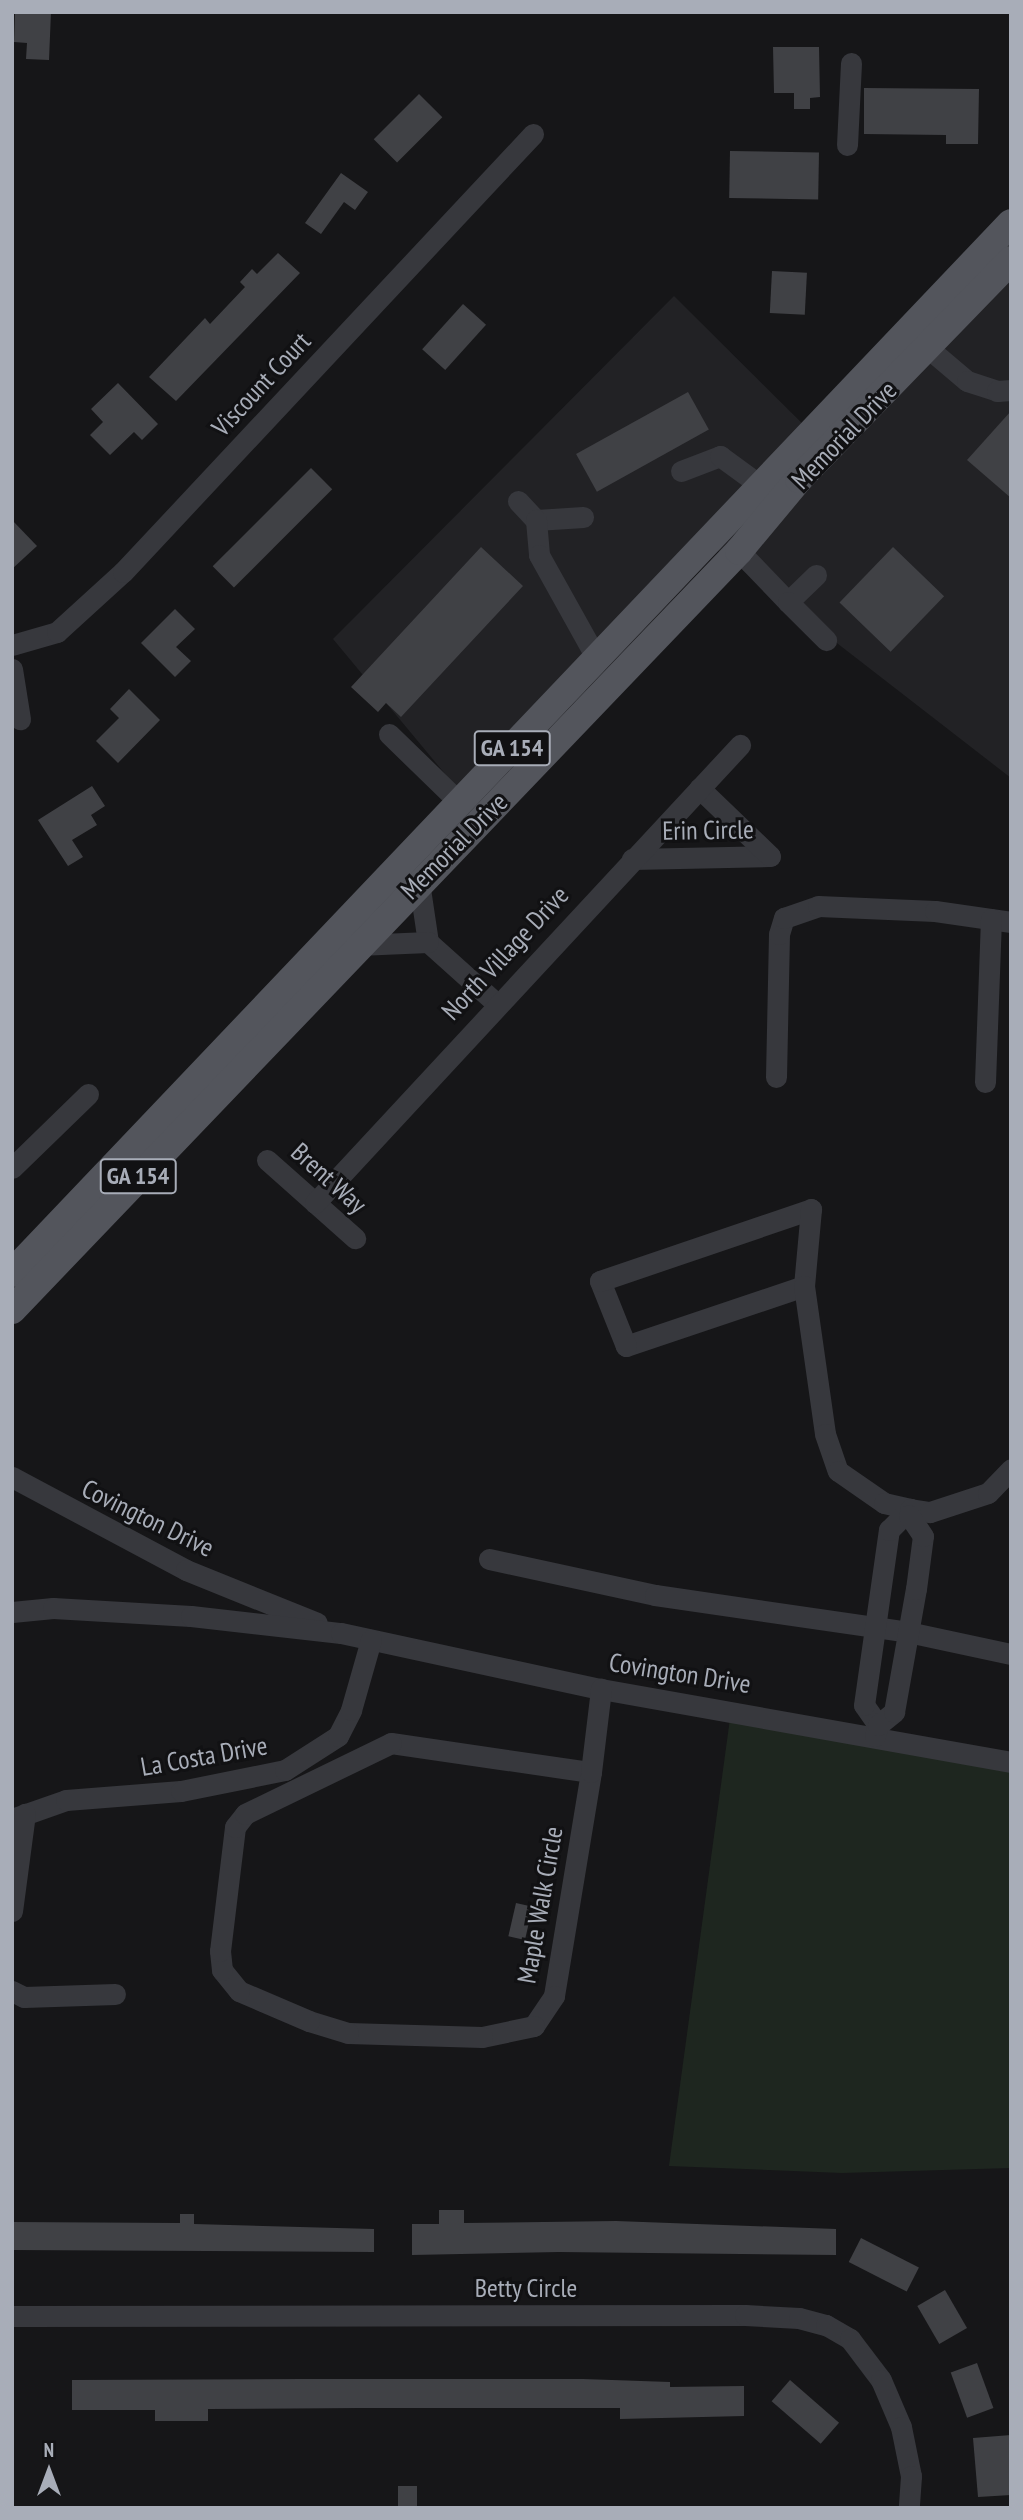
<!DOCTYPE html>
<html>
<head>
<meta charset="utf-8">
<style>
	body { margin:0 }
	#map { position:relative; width:1023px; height:2520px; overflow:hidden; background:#161618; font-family:"PT Sans Narrow",sans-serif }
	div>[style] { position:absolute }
	.built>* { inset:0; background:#222225 }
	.green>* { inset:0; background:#1e261f }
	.building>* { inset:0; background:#404145; transform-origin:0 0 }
	.minor>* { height:21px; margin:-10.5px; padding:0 10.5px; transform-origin:10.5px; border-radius:10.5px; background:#37383d }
	.major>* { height:28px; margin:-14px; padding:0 14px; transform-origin:14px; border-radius:14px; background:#53555c }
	span { translate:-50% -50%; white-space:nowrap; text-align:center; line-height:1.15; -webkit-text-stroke:6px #111113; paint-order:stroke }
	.shield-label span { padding:2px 5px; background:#111113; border:2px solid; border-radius:5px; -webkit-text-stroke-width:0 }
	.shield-label { font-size:24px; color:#a8adb8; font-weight:700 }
	.street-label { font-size:26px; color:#a8adb8 }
	.frame { position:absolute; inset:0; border:14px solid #a8adb8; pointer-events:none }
	.north { position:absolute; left:14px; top:2436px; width:70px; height:70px; -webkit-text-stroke:5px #111113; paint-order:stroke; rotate:0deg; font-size:19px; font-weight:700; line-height:28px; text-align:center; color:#a8adb8 }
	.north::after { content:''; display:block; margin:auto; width:24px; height:32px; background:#a8adb8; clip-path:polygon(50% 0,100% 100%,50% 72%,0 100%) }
</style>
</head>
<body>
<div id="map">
	<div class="built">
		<i style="clip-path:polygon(1011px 246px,1011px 778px,718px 551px,475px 810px,333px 639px,674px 296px,828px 449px)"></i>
	</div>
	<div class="green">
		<i style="clip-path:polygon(732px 1704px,1011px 1757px,1011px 2168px,842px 2173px,669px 2166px)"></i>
	</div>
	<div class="building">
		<i style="clip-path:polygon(15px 12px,51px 12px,49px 60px,26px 59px,27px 43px,14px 42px)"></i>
		<i style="clip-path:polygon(773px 47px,819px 47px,820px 97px,810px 98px,810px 109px,794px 109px,794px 93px,774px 93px)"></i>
		<i style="clip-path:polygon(864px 88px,979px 89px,978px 144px,946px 144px,946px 135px,864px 134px)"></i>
		<i style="left:419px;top:94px;width:33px;height:64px;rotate:45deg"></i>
		<i style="left:730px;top:151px;width:89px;height:47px;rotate:1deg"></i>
		<i style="clip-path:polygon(341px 173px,368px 192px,355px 210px,344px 202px,321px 234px,305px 223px)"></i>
		<i style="clip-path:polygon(278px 253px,300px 273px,176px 401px,149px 377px,205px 318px,210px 324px,245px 287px,240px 282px,252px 269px,257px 274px)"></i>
		<i style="left:772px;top:271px;width:35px;height:42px;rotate:3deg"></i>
		<i style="left:463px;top:304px;width:31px;height:61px;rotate:42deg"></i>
		<i style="clip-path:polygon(118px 383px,158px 424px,142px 440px,134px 432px,110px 455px,90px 435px,103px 422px,91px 409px)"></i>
		<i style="left:688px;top:392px;width:43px;height:128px;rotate:61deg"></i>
		<i style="clip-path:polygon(1011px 411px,1011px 498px,967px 460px)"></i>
		<i style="left:311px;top:468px;width:30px;height:139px;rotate:45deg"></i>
		<i style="clip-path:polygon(12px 520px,37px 546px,12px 569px)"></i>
		<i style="clip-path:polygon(481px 547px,523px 586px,401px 717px,386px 703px,378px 712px,351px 687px)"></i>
		<i style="left:893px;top:547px;width:71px;height:77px;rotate:44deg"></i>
		<i style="clip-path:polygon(175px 609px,195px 629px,176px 647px,191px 661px,175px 677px,141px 643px)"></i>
		<i style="clip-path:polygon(129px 689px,160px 720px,118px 763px,96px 741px,119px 718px,110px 709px)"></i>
		<i style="clip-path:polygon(92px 786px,105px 806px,91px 815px,97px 825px,72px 840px,83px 857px,68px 866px,38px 820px)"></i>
		<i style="left:516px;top:1903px;width:17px;height:34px;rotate:13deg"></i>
		<i style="clip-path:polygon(439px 2210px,464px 2210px,464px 2223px,616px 2221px,836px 2229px,836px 2255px,559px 2252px,412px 2255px,412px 2224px,439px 2224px)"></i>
		<i style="clip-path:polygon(180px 2214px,194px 2214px,194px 2224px,374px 2229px,374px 2252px,12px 2250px,12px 2222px,180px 2223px)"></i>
		<i style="left:861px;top:2238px;width:65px;height:27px;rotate:27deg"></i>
		<i style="left:945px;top:2290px;width:44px;height:32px;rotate:60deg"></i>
		<i style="left:977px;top:2363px;width:48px;height:28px;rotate:70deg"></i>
		<i style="clip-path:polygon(302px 2379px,583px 2379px,670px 2382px,670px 2387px,744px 2386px,744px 2416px,620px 2419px,620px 2408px,359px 2408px,208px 2409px,208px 2421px,155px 2421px,155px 2410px,72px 2410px,72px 2380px)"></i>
		<i style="left:790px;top:2380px;width:65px;height:28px;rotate:41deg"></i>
		<i style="clip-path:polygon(1011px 2435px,1011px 2495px,978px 2497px,973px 2438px)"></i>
		<i style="left:398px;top:2486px;width:19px;height:22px"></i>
	</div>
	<div class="minor">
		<i style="left:847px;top:145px;width:82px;rotate:-87.2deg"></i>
		<i style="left:928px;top:348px;width:51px;rotate:40.2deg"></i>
		<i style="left:967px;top:381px;width:32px;rotate:18deg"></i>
		<i style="left:997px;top:391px;width:14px;rotate:-4deg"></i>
		<i style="left:681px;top:471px;width:42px;rotate:-21deg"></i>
		<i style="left:720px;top:456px;width:51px;rotate:36.2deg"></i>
		<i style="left:518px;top:501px;width:26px;rotate:47deg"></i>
		<i style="left:583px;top:517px;width:47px;rotate:176.3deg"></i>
		<i style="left:536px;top:520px;width:35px;rotate:85deg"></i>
		<i style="left:539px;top:555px;width:119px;rotate:60.9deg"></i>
		<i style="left:739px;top:551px;width:71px;rotate:46.1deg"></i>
		<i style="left:788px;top:602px;width:39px;rotate:-44deg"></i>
		<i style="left:788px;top:602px;width:54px;rotate:45deg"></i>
		<i style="left:12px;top:645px;width:47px;rotate:-16.1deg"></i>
		<i style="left:57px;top:632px;width:89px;rotate:-42.3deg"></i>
		<i style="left:123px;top:572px;width:600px;rotate:-46.89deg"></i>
		<i style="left:12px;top:669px;width:51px;rotate:80.9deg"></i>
		<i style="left:389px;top:734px;width:99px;rotate:44.2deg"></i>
		<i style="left:632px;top:859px;width:138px;rotate:-1.2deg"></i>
		<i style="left:770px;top:856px;width:98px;rotate:-136.2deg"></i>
		<i style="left:419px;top:882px;width:61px;rotate:81.5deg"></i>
		<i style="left:428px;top:942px;width:91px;rotate:41.9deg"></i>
		<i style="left:358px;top:945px;width:70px;rotate:-2.5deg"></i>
		<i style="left:776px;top:1077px;width:143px;rotate:-88.8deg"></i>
		<i style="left:779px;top:934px;width:17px;rotate:-73deg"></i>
		<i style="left:784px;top:918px;width:36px;rotate:-19deg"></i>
		<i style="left:818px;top:906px;width:117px;rotate:2.4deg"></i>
		<i style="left:935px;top:911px;width:77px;rotate:8.2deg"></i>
		<i style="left:985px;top:1082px;width:163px;rotate:-87.9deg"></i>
		<i style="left:267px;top:1160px;width:118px;rotate:41.6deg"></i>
		<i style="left:12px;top:1168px;width:106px;rotate:-44.2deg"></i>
		<i style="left:315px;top:1203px;width:625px;rotate:-47.14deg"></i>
		<i style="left:804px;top:1286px;width:188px;rotate:161.4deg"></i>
		<i style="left:626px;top:1346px;width:70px;rotate:-111.8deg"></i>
		<i style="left:600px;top:1281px;width:223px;rotate:-18.8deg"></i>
		<i style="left:811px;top:1209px;width:77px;rotate:95.2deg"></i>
		<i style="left:804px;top:1286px;width:149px;rotate:81.9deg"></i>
		<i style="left:825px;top:1434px;width:39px;rotate:71deg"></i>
		<i style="left:838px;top:1471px;width:56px;rotate:34.8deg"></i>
		<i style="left:884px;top:1503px;width:27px;rotate:13deg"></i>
		<i style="left:12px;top:1477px;width:197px;rotate:28.1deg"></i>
		<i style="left:186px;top:1570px;width:141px;rotate:22deg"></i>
		<i style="left:489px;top:1559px;width:170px;rotate:12.2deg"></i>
		<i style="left:655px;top:1595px;width:256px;rotate:8.3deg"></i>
		<i style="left:908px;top:1632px;width:105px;rotate:12.1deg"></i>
		<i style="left:12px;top:1612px;width:41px;rotate:-5.6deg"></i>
		<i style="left:53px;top:1608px;width:138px;rotate:3.3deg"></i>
		<i style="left:191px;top:1616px;width:151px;rotate:6.5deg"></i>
		<i style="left:341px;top:1633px;width:266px;rotate:12.2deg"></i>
		<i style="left:601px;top:1689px;width:416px;rotate:10.1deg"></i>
		<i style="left:878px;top:1725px;width:24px;rotate:-125deg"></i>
		<i style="left:864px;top:1705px;width:177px;rotate:-81.9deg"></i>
		<i style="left:889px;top:1530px;width:30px;rotate:-45deg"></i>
		<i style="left:910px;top:1509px;width:20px;rotate:9deg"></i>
		<i style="left:930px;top:1512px;width:61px;rotate:-18.1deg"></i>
		<i style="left:988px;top:1493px;width:33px;rotate:-46deg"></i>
		<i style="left:875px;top:1736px;width:11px;rotate:-75deg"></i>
		<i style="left:878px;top:1725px;width:21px;rotate:-39deg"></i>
		<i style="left:894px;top:1712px;width:125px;rotate:-79.9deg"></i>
		<i style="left:916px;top:1589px;width:53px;rotate:-82.5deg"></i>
		<i style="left:923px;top:1536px;width:25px;rotate:-124deg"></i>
		<i style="left:391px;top:1743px;width:202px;rotate:8.3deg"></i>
		<i style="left:591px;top:1772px;width:227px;rotate:99.4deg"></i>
		<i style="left:554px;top:1996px;width:36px;rotate:124deg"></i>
		<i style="left:534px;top:2026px;width:53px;rotate:168.1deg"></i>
		<i style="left:482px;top:2037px;width:134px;rotate:-178.3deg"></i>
		<i style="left:348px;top:2033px;width:41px;rotate:-162.9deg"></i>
		<i style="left:309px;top:2021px;width:76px;rotate:-156.8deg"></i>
		<i style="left:239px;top:1991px;width:27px;rotate:-129deg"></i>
		<i style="left:222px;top:1970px;width:19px;rotate:-96deg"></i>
		<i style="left:220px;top:1951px;width:125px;rotate:-83.1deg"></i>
		<i style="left:235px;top:1827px;width:16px;rotate:-52deg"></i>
		<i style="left:245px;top:1814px;width:162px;rotate:-25.9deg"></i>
		<i style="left:591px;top:1772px;width:84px;rotate:-83.1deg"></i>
		<i style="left:12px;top:1819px;width:57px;rotate:-19.4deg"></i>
		<i style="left:66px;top:1800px;width:115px;rotate:-4.5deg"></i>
		<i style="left:181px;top:1791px;width:106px;rotate:-11.4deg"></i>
		<i style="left:285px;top:1770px;width:63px;rotate:-32.7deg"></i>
		<i style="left:338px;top:1736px;width:29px;rotate:-63deg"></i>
		<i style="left:351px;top:1710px;width:73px;rotate:-74.1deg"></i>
		<i style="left:12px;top:1911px;width:98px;rotate:-82.4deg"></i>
		<i style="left:12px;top:1991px;width:13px;rotate:27deg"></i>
		<i style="left:24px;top:1997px;width:91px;rotate:-1.9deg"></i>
		<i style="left:12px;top:2316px;width:733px;rotate:-0.08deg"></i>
		<i style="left:745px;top:2315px;width:54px;rotate:3.2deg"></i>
		<i style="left:799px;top:2318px;width:28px;rotate:15deg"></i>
		<i style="left:826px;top:2325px;width:28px;rotate:30deg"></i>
		<i style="left:850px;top:2339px;width:51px;rotate:52.9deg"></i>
		<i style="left:881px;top:2380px;width:51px;rotate:66.9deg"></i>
		<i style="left:901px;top:2427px;width:50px;rotate:78.5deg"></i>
		<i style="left:911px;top:2476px;width:32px;rotate:94deg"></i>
	</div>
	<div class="major">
		<i style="left:12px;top:1273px;width:1449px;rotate:-46.43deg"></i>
		<i style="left:12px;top:1310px;width:1051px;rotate:-46.23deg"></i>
		<i style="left:739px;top:551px;width:94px;rotate:-50.2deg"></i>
		<i style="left:799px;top:479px;width:305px;rotate:-45.9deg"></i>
	</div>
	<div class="shield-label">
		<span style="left:512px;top:748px">GA 154</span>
		<span style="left:138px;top:1176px">GA 154</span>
	</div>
	<div class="street-label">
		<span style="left:261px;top:384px;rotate:-47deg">Viscount Court</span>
		<span style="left:844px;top:435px;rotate:-46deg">Memorial Drive</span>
		<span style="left:708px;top:830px;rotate:-1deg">Erin Circle</span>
		<span style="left:454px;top:846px;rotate:-45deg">Memorial Drive</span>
		<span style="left:505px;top:953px;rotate:-47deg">North Village Drive</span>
		<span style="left:329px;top:1178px;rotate:42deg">Brent Way</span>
		<span style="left:148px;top:1518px;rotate:26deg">Covington Drive</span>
		<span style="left:680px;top:1673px;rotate:9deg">Covington Drive</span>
		<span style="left:204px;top:1756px;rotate:-10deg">La Costa Drive</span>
		<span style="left:540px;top:1905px;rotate:-80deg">Maple Walk Circle</span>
		<span style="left:526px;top:2288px">Betty Circle</span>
	</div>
	<div class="frame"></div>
	<div class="north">N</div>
</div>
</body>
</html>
